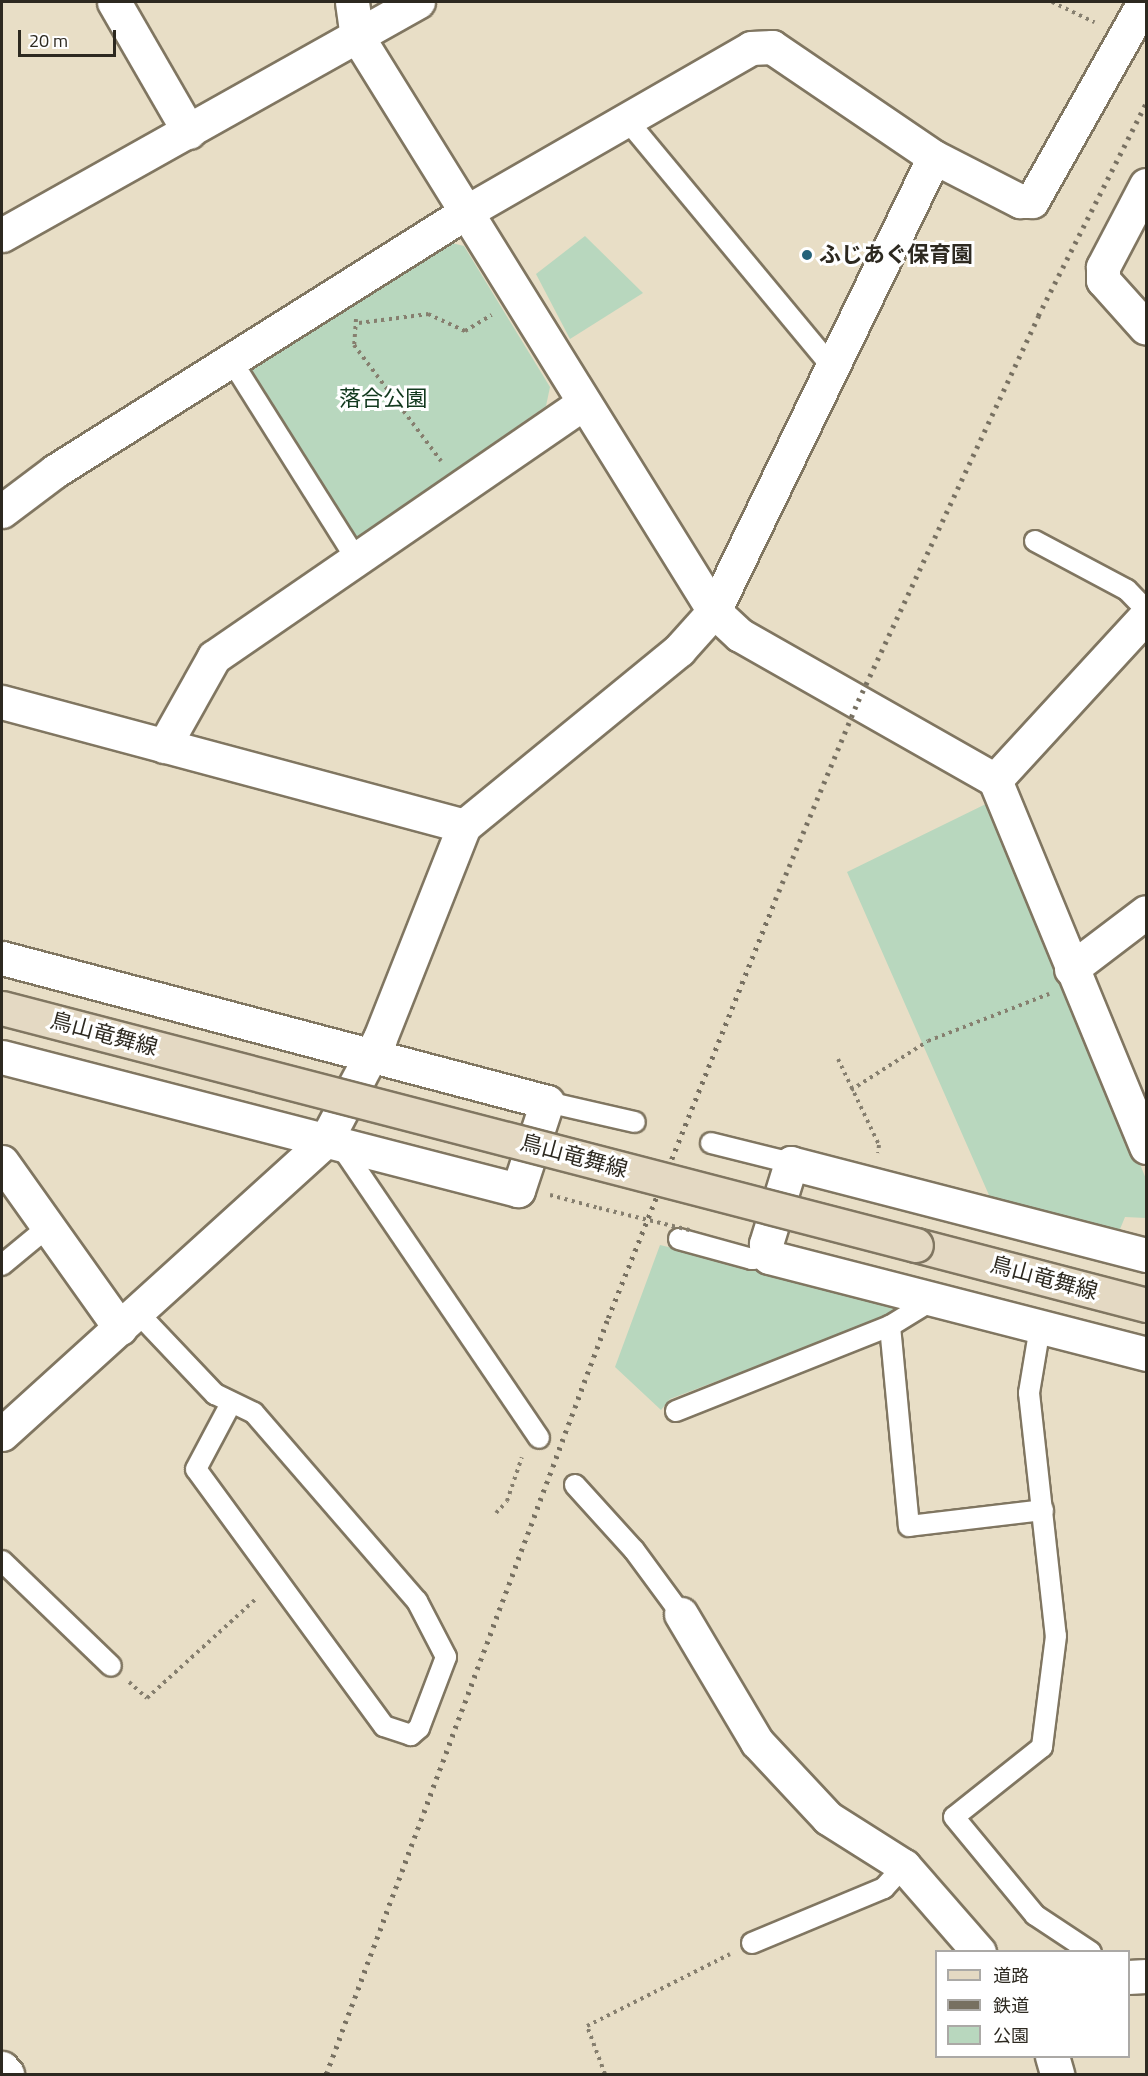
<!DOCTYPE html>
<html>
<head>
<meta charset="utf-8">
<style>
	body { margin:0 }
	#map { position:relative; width:1148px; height:2076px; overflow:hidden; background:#e8dec6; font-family:"Titillium Web","Noto Sans JP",sans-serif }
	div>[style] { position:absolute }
	.green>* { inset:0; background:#b8d7be }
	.path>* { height:4px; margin-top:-2px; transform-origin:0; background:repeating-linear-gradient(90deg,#867f6f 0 3px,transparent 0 7.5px) }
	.roads { filter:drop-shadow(2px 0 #807661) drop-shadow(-2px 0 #807661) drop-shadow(0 2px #807661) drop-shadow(0 -2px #807661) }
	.service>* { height:20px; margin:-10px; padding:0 10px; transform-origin:10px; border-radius:10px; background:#fff }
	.minor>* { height:33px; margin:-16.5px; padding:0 16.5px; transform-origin:16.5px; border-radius:16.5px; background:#fff }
	.secondary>* { height:33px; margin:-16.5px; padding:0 16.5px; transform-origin:16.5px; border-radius:16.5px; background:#e4d9c3 }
	.rail>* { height:4.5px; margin-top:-2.25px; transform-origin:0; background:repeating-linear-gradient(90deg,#777061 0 3px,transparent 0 9px) }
	.path-bridge>* { height:4px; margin-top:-2px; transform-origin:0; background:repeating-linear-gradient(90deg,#867f6f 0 3px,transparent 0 7.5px) }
	.bridges { filter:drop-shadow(2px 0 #807661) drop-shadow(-2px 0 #807661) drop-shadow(0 2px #807661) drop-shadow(0 -2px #807661) }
	.secondary-bridge>* { height:33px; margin:-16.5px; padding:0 16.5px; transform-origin:16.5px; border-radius:16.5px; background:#e4d9c3 }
	.dots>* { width:16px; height:16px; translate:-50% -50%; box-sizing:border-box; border:3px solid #fff; border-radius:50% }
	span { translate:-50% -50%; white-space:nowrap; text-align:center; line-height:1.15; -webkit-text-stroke:6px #fff; paint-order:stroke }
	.poi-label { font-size:22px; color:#2d2920; font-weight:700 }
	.left { translate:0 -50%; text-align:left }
	.park-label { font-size:22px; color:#12391e }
	.street-label { font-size:22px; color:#2d2920 }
	.frame { position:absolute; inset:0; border:3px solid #2d2920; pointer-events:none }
	.legend { position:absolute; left:935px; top:1950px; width:195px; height:108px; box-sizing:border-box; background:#fff; border:2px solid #aba9a6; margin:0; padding:8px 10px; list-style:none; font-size:18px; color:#2d2920 }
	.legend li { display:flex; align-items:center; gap:12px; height:30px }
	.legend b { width:30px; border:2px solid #aba9a6 }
	.scale { position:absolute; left:18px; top:30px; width:98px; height:27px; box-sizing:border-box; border:3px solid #2d2920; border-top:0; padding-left:8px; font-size:18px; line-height:21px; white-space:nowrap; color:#2d2920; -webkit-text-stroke:4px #fff; paint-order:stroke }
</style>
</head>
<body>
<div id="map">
	<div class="green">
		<i style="clip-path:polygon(585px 236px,643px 293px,570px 339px,536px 274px)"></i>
		<i style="clip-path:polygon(444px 241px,464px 246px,550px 387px,546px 406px,354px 541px,246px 371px)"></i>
		<i style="clip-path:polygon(994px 800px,1146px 1179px,1146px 1218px,1125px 1217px,1118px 1234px,992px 1202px,847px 872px)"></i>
		<i style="clip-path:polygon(660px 1245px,902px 1303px,896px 1313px,670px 1399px,661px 1410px,615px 1367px)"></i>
	</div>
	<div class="path">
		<i style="left:1052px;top:2px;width:47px;rotate:25.5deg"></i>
		<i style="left:356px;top:319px;width:26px;rotate:94deg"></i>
		<i style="left:354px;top:345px;width:145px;rotate:53.1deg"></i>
		<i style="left:359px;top:323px;width:70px;rotate:-7.4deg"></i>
		<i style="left:428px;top:314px;width:41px;rotate:24.7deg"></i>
		<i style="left:465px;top:331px;width:31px;rotate:-31deg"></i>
		<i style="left:838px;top:1059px;width:95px;rotate:64.5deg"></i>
		<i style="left:879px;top:1145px;width:8px;rotate:97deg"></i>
		<i style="left:851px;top:1090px;width:91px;rotate:-32.5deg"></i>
		<i style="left:928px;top:1041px;width:130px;rotate:-21.2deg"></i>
		<i style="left:550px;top:1195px;width:51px;rotate:14.9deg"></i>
		<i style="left:496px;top:1513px;width:16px;rotate:-47deg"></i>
		<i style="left:507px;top:1501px;width:46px;rotate:-71.2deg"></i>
		<i style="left:129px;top:1682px;width:24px;rotate:42deg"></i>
		<i style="left:147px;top:1698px;width:149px;rotate:-42.3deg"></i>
		<i style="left:605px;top:2074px;width:51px;rotate:-110.6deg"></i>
		<i style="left:587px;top:2026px;width:160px;rotate:-26.7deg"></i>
	</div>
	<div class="roads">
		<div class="service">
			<i style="left:627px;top:120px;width:322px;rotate:50.3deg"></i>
			<i style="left:231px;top:360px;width:236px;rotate:57.8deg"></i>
			<i style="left:1035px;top:541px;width:104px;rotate:28deg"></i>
			<i style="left:1127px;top:590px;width:28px;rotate:46deg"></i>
			<i style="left:547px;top:1102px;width:90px;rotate:12.8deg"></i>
			<i style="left:711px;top:1143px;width:82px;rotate:14deg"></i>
			<i style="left:340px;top:1145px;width:354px;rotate:55.8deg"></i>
			<i style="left:679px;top:1239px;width:76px;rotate:15.3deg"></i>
			<i style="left:752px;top:1259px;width:17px;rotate:-7deg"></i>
			<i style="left:2px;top:1265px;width:60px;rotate:-39.6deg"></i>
			<i style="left:138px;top:1313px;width:112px;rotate:46.5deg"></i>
			<i style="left:215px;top:1394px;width:43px;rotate:26deg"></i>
			<i style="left:254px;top:1413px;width:249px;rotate:49.1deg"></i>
			<i style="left:417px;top:1601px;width:63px;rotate:62.6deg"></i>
			<i style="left:446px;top:1657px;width:76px;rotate:110.8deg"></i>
			<i style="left:419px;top:1728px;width:11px;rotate:139deg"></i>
			<i style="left:411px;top:1735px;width:28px;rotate:-162deg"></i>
			<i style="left:384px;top:1726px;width:318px;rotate:-126.2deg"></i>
			<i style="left:196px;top:1469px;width:72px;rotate:-62deg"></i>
			<i style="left:890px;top:1326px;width:201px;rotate:84.6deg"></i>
			<i style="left:909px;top:1526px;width:135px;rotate:-6.8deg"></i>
			<i style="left:1040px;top:1327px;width:67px;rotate:99.5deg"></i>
			<i style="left:1029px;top:1393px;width:244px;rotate:83.7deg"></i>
			<i style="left:1056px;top:1636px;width:112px;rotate:97.2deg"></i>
			<i style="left:1042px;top:1747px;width:112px;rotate:141.5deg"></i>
			<i style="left:954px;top:1817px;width:127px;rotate:50.4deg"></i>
			<i style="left:1035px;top:1915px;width:67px;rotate:33.5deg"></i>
			<i style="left:676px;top:1411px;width:230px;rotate:-21.7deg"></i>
			<i style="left:890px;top:1326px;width:52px;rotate:-31.5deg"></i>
			<i style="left:575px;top:1485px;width:88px;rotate:47.8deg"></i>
			<i style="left:634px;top:1550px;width:79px;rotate:53.7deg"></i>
			<i style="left:2px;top:1561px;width:151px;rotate:43.9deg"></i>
			<i style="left:752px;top:1943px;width:143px;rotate:-22.6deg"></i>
			<i style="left:884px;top:1888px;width:30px;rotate:-48deg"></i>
		</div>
		<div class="minor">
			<i style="left:114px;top:2px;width:150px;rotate:60deg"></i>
			<i style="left:352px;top:2px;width:34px;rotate:82deg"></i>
			<i style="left:357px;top:36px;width:677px;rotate:58.17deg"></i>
			<i style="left:714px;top:611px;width:35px;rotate:43deg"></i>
			<i style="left:740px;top:635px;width:293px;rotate:29.6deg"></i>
			<i style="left:995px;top:780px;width:397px;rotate:67.6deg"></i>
			<i style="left:1146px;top:185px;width:93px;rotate:117.7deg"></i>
			<i style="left:1103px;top:267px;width:13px;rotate:90deg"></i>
			<i style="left:1103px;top:280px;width:64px;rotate:48.1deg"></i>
			<i style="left:2px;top:235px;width:477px;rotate:-29.3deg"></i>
			<i style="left:2px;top:511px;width:66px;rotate:-37deg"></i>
			<i style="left:55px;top:471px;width:486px;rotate:-32.2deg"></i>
			<i style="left:466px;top:212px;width:329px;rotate:-29.9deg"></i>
			<i style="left:751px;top:48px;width:21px;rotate:-3deg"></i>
			<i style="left:772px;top:47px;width:196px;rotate:34.2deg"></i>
			<i style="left:2px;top:702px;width:478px;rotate:15deg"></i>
			<i style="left:164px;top:746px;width:102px;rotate:-60.7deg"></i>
			<i style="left:214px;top:657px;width:447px;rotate:-34.5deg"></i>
			<i style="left:995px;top:780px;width:223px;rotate:-47.4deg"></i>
			<i style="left:2px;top:958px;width:564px;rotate:14.8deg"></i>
			<i style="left:547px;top:1102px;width:93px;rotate:108.2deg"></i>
			<i style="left:518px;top:1190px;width:533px;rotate:-165.55deg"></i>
			<i style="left:1071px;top:969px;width:94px;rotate:-37.2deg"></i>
			<i style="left:2px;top:1162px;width:204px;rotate:54.6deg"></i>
			<i style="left:1146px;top:1255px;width:367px;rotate:-165.5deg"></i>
			<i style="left:791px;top:1163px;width:85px;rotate:107.2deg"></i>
			<i style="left:766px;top:1244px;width:13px;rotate:77deg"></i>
			<i style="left:769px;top:1257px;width:389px;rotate:14.4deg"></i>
			<i style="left:2px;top:1434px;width:438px;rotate:-42.2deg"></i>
			<i style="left:326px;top:1140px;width:115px;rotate:-62.1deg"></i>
			<i style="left:380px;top:1038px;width:228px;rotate:-68.4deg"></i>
			<i style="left:464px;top:826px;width:278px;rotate:-39.3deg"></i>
			<i style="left:679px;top:650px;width:52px;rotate:-48.1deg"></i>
			<i style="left:714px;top:611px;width:504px;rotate:-64.15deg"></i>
			<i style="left:934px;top:157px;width:97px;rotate:27.1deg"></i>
			<i style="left:1020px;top:201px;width:12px"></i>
			<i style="left:1032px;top:201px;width:228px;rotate:-60.6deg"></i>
			<i style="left:681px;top:1614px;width:149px;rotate:59.3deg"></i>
			<i style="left:757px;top:1742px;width:104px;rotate:46.9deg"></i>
			<i style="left:828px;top:1818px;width:90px;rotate:32.3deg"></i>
			<i style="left:904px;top:1866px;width:114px;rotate:48.9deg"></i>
			<i style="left:1128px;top:1977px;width:18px;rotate:-3deg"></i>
			<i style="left:1052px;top:2056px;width:19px;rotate:74deg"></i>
			<i style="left:2px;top:2068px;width:8px;rotate:50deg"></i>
		</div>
		<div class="secondary">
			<i style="left:916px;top:1245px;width:238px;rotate:14.6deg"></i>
		</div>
	</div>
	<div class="rail">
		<i style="left:326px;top:2074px;width:807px;rotate:-69.54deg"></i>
		<i style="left:608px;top:1318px;width:450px;rotate:-68.2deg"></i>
		<i style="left:775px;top:900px;width:216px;rotate:-67.4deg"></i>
		<i style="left:858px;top:701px;width:425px;rotate:-64.9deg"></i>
		<i style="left:1038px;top:316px;width:239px;rotate:-63.1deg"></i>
	</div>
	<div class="path-bridge">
		<i style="left:599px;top:1208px;width:93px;rotate:13.7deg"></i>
	</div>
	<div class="bridges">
		<div class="secondary-bridge">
			<i style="left:2px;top:1008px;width:944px;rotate:14.54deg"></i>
		</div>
	</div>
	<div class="dots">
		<i style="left:807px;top:255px;background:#246279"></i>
	</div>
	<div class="poi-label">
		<span class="left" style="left:819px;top:255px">ふじあぐ保育園</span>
	</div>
	<div class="park-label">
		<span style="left:383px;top:399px">落合公園</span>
	</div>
	<div class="street-label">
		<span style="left:104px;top:1034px;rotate:15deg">鳥山竜舞線</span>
		<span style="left:574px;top:1156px;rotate:15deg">鳥山竜舞線</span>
		<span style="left:1044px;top:1278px;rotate:15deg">鳥山竜舞線</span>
	</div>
	<div class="frame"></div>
	<ul class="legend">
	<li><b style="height:8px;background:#e4d9c3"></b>道路</li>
	<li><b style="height:8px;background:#777061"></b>鉄道</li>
	<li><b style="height:16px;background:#b8d7be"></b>公園</li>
	</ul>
	<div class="scale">20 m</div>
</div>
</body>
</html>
